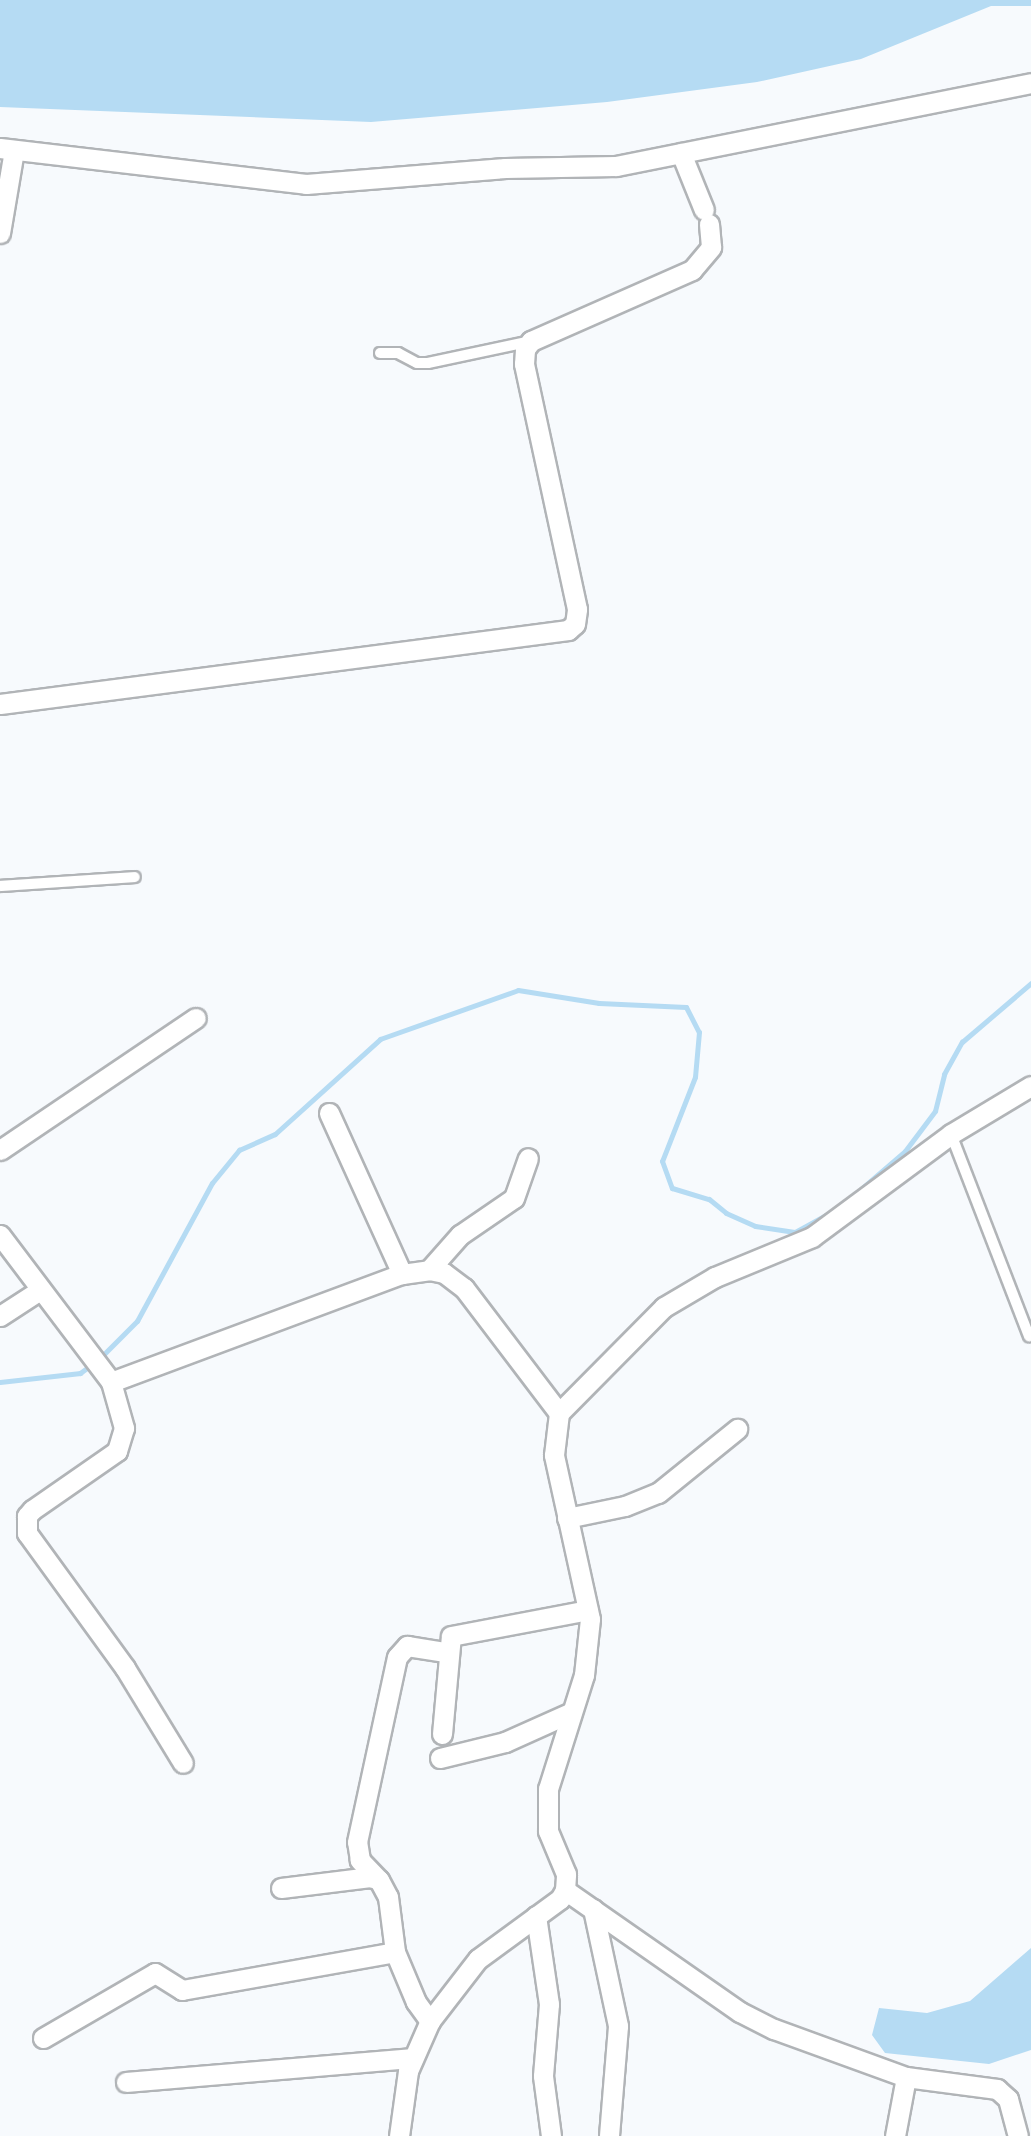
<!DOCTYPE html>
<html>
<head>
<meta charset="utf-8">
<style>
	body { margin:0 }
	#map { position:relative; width:1031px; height:2136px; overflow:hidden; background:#f7fafd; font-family:"Fira Sans",sans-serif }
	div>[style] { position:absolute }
	.water>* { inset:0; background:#b5dbf3 }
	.stream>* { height:5px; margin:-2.5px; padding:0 2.5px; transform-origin:2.5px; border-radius:2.5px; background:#b5dbf3 }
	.roads { filter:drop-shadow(2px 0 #b1b4b7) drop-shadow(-2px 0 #b1b4b7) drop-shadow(0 2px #b1b4b7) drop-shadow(0 -2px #b1b4b7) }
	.lane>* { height:10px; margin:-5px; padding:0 5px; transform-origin:5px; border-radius:5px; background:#fff }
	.street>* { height:19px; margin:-9.5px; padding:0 9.5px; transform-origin:9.5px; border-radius:9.5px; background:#fff }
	span { translate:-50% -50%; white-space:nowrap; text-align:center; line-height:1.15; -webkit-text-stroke:5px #fff; paint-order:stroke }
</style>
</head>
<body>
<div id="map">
	<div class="water">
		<i style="clip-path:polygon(0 0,1031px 0,1031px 6px,991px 6px,861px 59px,757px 82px,607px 102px,371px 122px,0 107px)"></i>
		<i style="clip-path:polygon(1031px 1948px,1031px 2050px,989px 2064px,885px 2053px,872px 2035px,879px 2008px,927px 2013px,970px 2001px)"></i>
	</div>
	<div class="stream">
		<i style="left:861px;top:1189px;width:58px;rotate:-40.8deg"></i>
		<i style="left:905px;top:1151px;width:50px;rotate:-53.1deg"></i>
		<i style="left:935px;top:1111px;width:38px;rotate:-76deg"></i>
		<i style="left:944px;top:1074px;width:37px;rotate:-61deg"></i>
		<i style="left:962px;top:1042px;width:91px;rotate:-40.5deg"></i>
		<i style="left:99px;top:1359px;width:54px;rotate:-45deg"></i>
		<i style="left:137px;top:1321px;width:157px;rotate:-61.5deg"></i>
		<i style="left:212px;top:1183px;width:43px;rotate:-50.7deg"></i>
		<i style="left:239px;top:1150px;width:39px;rotate:-24deg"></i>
		<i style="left:275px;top:1134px;width:142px;rotate:-42.1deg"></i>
		<i style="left:380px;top:1039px;width:146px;rotate:-19.5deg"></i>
		<i style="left:518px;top:990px;width:82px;rotate:9.1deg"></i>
		<i style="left:599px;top:1003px;width:87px;rotate:2.6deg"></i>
		<i style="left:686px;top:1007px;width:28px;rotate:63deg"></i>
		<i style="left:699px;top:1032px;width:45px;rotate:95.1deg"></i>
		<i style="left:695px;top:1077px;width:90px;rotate:111.4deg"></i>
		<i style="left:662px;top:1161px;width:29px;rotate:70deg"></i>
		<i style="left:672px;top:1188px;width:39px;rotate:17deg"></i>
		<i style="left:709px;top:1199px;width:22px;rotate:39deg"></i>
		<i style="left:726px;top:1213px;width:32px;rotate:24deg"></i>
		<i style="left:755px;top:1226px;width:40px;rotate:8.5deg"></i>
		<i style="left:795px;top:1232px;width:38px;rotate:-29deg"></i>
		<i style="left:0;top:1382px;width:81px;rotate:-6.4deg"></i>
		<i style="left:80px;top:1373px;width:14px;rotate:-36deg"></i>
	</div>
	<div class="roads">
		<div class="lane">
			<i style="left:380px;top:353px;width:18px"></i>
			<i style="left:398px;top:353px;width:21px;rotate:28deg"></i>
			<i style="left:417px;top:363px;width:11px"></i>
			<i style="left:428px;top:363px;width:101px;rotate:-12deg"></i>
			<i style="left:0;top:886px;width:135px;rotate:-3.8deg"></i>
			<i style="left:951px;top:1134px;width:217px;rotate:68.9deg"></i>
		</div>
		<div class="street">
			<i style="left:0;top:148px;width:308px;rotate:6.7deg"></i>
			<i style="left:306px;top:184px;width:200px;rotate:-4.6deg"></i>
			<i style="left:505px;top:168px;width:111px;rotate:-1deg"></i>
			<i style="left:616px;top:166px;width:423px;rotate:-11.3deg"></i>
			<i style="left:681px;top:153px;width:61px;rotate:68deg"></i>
			<i style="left:0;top:233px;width:84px;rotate:-80.4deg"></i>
			<i style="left:0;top:704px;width:573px;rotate:-7.42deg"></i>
			<i style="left:568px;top:630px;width:9px;rotate:-41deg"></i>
			<i style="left:575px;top:624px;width:15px;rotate:-82deg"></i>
			<i style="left:577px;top:609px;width:251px;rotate:-102.2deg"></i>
			<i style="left:524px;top:364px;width:15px;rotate:-86deg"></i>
			<i style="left:525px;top:349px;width:10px;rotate:-53deg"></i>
			<i style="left:531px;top:341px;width:176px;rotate:-23.8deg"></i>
			<i style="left:692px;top:270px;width:30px;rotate:-50deg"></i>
			<i style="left:711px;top:247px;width:23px;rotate:-95deg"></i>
			<i style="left:329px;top:1113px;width:177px;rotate:65.6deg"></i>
			<i style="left:0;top:1150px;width:236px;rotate:-34deg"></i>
			<i style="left:0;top:1235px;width:184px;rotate:52.9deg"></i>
			<i style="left:111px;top:1382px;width:48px;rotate:74.2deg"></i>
			<i style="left:124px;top:1428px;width:24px;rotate:107deg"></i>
			<i style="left:117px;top:1451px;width:103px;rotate:145.2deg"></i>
			<i style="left:32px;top:1510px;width:8px;rotate:130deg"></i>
			<i style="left:27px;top:1516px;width:17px;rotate:90deg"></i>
			<i style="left:27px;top:1533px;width:167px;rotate:54deg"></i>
			<i style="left:125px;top:1668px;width:111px;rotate:58.6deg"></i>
			<i style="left:429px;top:1270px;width:47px;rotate:-48.5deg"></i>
			<i style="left:460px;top:1235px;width:65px;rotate:-34.4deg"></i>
			<i style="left:514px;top:1198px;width:42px;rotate:-70.7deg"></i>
			<i style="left:0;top:1316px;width:48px;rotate:-33deg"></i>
			<i style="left:111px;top:1382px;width:310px;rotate:-20.4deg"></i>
			<i style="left:402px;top:1274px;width:27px;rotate:-8deg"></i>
			<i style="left:429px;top:1270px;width:15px;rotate:11deg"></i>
			<i style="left:444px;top:1273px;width:25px;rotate:37deg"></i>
			<i style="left:464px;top:1288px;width:157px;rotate:52.8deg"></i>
			<i style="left:567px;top:1518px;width:59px;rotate:-11.7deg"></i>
			<i style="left:625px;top:1506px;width:35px;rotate:-22deg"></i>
			<i style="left:658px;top:1493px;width:102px;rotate:-39deg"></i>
			<i style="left:442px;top:1734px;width:98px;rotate:-84.8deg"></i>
			<i style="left:451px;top:1636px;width:139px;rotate:-10.7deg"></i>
			<i style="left:440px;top:1758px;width:67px;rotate:-13.8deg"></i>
			<i style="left:505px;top:1742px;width:73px;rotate:-24.1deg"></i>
			<i style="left:379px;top:1880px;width:28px;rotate:-134deg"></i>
			<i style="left:360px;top:1860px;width:18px;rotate:-99deg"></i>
			<i style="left:357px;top:1842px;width:189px;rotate:-77.8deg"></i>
			<i style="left:397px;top:1657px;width:15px;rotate:-48deg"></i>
			<i style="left:407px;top:1646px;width:39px;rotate:9deg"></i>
			<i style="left:281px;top:1888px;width:90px;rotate:-7deg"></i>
			<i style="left:370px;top:1877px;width:9px;rotate:18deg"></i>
			<i style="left:379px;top:1880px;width:19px;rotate:62deg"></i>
			<i style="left:388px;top:1897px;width:55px;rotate:82.7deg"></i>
			<i style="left:565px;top:1890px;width:213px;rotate:34.9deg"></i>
			<i style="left:740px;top:2012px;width:38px;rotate:27deg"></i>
			<i style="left:774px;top:2029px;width:140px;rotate:20deg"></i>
			<i style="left:906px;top:2077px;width:92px;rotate:7.5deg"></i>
			<i style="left:997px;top:2089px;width:15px;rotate:42deg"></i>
			<i style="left:1008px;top:2099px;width:38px;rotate:75deg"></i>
			<i style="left:593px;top:1909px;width:120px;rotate:77.9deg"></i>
			<i style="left:618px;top:2026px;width:110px;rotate:94.7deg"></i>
			<i style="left:536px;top:1916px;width:89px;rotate:81.6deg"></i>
			<i style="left:549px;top:2004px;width:72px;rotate:94.8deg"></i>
			<i style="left:543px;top:2076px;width:61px;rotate:82.4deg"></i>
			<i style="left:43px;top:2038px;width:129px;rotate:-30.1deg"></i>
			<i style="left:155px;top:1973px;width:32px;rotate:32deg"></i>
			<i style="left:182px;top:1990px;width:216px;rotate:-10.1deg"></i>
			<i style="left:395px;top:1952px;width:54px;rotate:67.2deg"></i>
			<i style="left:416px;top:2002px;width:24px;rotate:54deg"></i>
			<i style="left:126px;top:2082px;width:288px;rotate:-4.8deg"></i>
			<i style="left:399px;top:2136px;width:66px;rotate:-82.1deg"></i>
			<i style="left:408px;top:2071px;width:55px;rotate:-66.3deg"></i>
			<i style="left:430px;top:2021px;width:78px;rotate:-52.3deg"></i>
			<i style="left:478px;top:1959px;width:102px;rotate:-36.2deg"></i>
			<i style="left:560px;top:1899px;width:10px;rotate:-61deg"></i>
			<i style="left:565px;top:1890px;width:16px;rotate:-86deg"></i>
			<i style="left:566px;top:1874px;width:47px;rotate:-112.7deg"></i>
			<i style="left:548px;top:1831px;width:42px;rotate:-90deg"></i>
			<i style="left:548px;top:1789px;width:120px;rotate:-72.5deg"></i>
			<i style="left:584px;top:1675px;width:56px;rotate:-83.9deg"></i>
			<i style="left:590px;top:1619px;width:168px;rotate:-102.4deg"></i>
			<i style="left:554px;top:1455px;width:42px;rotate:-83.2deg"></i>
			<i style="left:559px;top:1413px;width:149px;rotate:-45.3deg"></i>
			<i style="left:664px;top:1307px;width:59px;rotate:-30.5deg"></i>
			<i style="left:715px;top:1277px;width:105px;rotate:-22.4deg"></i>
			<i style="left:812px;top:1237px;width:173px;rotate:-36.5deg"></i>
			<i style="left:951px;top:1134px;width:93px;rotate:-31deg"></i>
			<i style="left:895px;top:2136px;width:60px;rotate:-79.4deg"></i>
		</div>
	</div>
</div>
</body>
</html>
